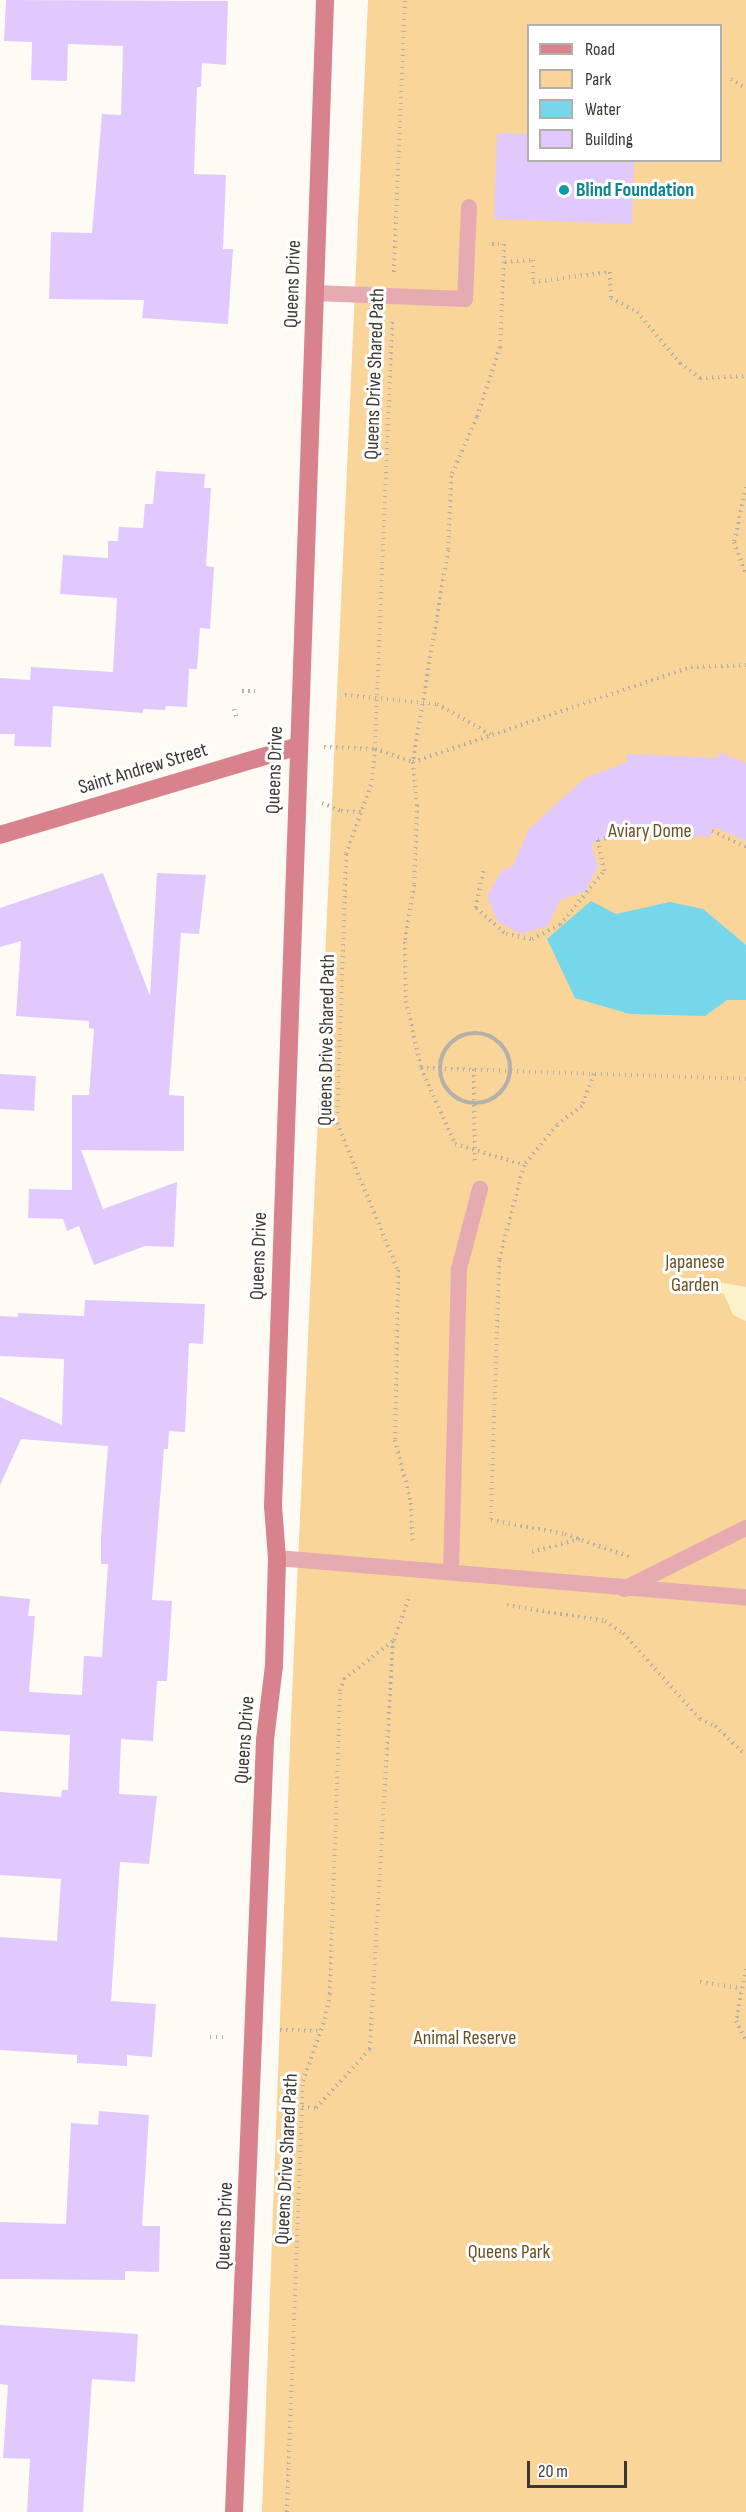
<!DOCTYPE html>
<html>
<head>
<meta charset="utf-8">
<style>
	body { margin:0 }
	#map { position:relative; width:746px; height:2512px; overflow:hidden; background:#fefbf5; font-family:"Sofia Sans Condensed",sans-serif }
	div>[style] { position:absolute }
	.green>* { inset:0; background:#f9d59a }
	.sand>* { inset:0; background:#fbf2cc }
	.water>* { inset:0; background:#76d6ea }
	.building>* { inset:0; background:#e1c9fd; transform-origin:0 0 }
	.path>* { height:4px; margin-top:-2px; transform-origin:0; background:repeating-linear-gradient(90deg,#b4b1ab 0 1.5px,transparent 0 6px) }
	.path>.ring { margin:-2px; padding:0; box-sizing:content-box; background:none; border:4px solid #b4b1ab; border-radius:50% }
	.lane>* { height:16px; margin:-8px; padding:0 8px; transform-origin:8px; border-radius:8px; background:#e6abb0 }
	.secondary>* { height:18px; margin:-9px; padding:0 9px; transform-origin:9px; border-radius:9px; background:#d7828c }
	.dots>* { width:16px; height:16px; translate:-50% -50%; box-sizing:border-box; border:3px solid #fff; border-radius:50% }
	span { translate:-50% -50%; white-space:nowrap; text-align:center; line-height:1.15; -webkit-text-stroke:6px #fff; paint-order:stroke }
	.culture-label { font-size:20px; color:#0d838f; font-weight:700 }
	.left { translate:0 -50%; text-align:left }
	.street-label { font-size:20px; color:#3c3933 }
	.park-label { font-size:20px; color:#6c5120 }
	.legend { position:absolute; left:527px; top:24px; width:195px; height:138px; box-sizing:border-box; background:#fff; border:2px solid #b1b0ad; margin:0; padding:8px 10px; list-style:none; font-size:18px; color:#3c3933 }
	.legend li { display:flex; align-items:center; gap:12px; height:30px }
	.legend b { width:30px; border:2px solid #b1b0ad }
	.scale { position:absolute; left:527px; top:2461px; width:100px; height:27px; box-sizing:border-box; border:3px solid #3c3933; border-top:0; padding-left:8px; font-size:18px; line-height:21px; white-space:nowrap; color:#3c3933; -webkit-text-stroke:4px #fff; paint-order:stroke }
</style>
</head>
<body>
<div id="map">
	<div class="green">
		<i style="clip-path:polygon(evenodd,368px 0,746px 0,746px 2512px,262px 2512px,291px 1718px,368px 0,528px 26px,720px 26px,720px 160px,528px 160px,528px 26px)"></i>
	</div>
	<div class="sand">
		<i style="clip-path:polygon(696px 1278px,746px 1287px,746px 1321px,733px 1315px,724px 1294px,694px 1283px)"></i>
	</div>
	<div class="water">
		<i style="clip-path:polygon(591px 901px,616px 914px,670px 902px,703px 909px,746px 945px,746px 1000px,727px 1000px,705px 1016px,630px 1014px,575px 998px,547px 939px)"></i>
	</div>
	<div class="building">
		<i style="clip-path:polygon(6px 0,228px 1px,226px 65px,202px 63px,201px 87px,197px 87px,194px 174px,226px 175px,223px 249px,233px 249px,228px 324px,142px 318px,144px 300px,49px 299px,51px 232px,92px 233px,102px 114px,121px 115px,123px 46px,68px 44px,67px 81px,31px 80px,32px 42px,4px 41px)"></i>
		<i style="clip-path:polygon(497px 133px,528px 134px,528px 160px,634px 160px,632px 224px,494px 219px)"></i>
		<i style="clip-path:polygon(156px 471px,205px 474px,204px 488px,211px 488px,206px 566px,214px 567px,210px 629px,200px 628px,197px 669px,189px 669px,187px 707px,166px 706px,165px 710px,143px 709px,143px 713px,53px 706px,51px 747px,14px 746px,15px 734px,0 734px,0 678px,30px 680px,31px 667px,113px 672px,117px 598px,60px 594px,63px 555px,108px 558px,108px 541px,118px 541px,119px 527px,143px 528px,145px 504px,153px 504px)"></i>
		<i style="clip-path:polygon(719px 752px,746px 763px,746px 841px,714px 827px,710px 837px,645px 835px,640px 824px,591px 844px,598px 866px,585px 892px,560px 900px,548px 926px,521px 934px,497px 921px,487px 896px,502px 870px,512px 867px,529px 829px,585px 778px,627px 762px,627px 754px,719px 758px)"></i>
		<i style="clip-path:polygon(103px 873px,150px 996px,157px 873px,206px 875px,199px 934px,181px 933px,169px 1095px,184px 1096px,184px 1151px,81px 1150px,103px 1209px,177px 1182px,174px 1247px,145px 1246px,94px 1265px,79px 1226px,67px 1231px,63px 1219px,28px 1218px,29px 1189px,72px 1190px,72px 1095px,89px 1095px,94px 1029px,89px 1028px,89px 1021px,16px 1016px,21px 941px,0 947px,0 908px)"></i>
		<i style="left:0;top:1074px;width:36px;height:35px;rotate:3deg"></i>
		<i style="clip-path:polygon(85px 1300px,205px 1304px,203px 1344px,189px 1343px,185px 1432px,169px 1431px,168px 1449px,164px 1449px,152px 1600px,172px 1601px,167px 1681px,157px 1681px,153px 1741px,121px 1739px,119px 1794px,157px 1796px,149px 1864px,120px 1862px,111px 2001px,156px 2004px,152px 2057px,127px 2055px,127px 2066px,77px 2063px,77px 2055px,0 2050px,0 1937px,57px 1941px,61px 1879px,0 1875px,0 1792px,61px 1797px,62px 1790px,68px 1790px,70px 1735px,0 1731px,0 1596px,30px 1599px,28px 1616px,35px 1616px,29px 1692px,82px 1695px,84px 1656px,102px 1657px,108px 1564px,101px 1564px,101px 1536px,108px 1446px,21px 1439px,0 1485px,0 1397px,62px 1425px,64px 1359px,0 1356px,0 1316px,18px 1317px,18px 1313px,84px 1316px)"></i>
		<i style="clip-path:polygon(99px 2111px,149px 2115px,142px 2226px,160px 2226px,159px 2272px,125px 2271px,125px 2280px,0 2279px,0 2222px,66px 2224px,71px 2123px,98px 2125px)"></i>
		<i style="clip-path:polygon(0 2325px,138px 2334px,135px 2382px,92px 2379px,83px 2512px,27px 2512px,30px 2459px,3px 2458px,8px 2385px,0 2384px)"></i>
	</div>
	<div class="path">
		<i style="left:731px;top:79px;width:17px;rotate:31deg"></i>
		<i style="left:492px;top:244px;width:12px"></i>
		<i style="left:504px;top:244px;width:103px;rotate:92.2deg"></i>
		<i style="left:500px;top:347px;width:74px;rotate:108.2deg"></i>
		<i style="left:477px;top:417px;width:64px;rotate:113.8deg"></i>
		<i style="left:451px;top:476px;width:74px;rotate:92.3deg"></i>
		<i style="left:448px;top:550px;width:215px;rotate:99.4deg"></i>
		<i style="left:413px;top:762px;width:43px;rotate:84.7deg"></i>
		<i style="left:417px;top:805px;width:80px;rotate:92.1deg"></i>
		<i style="left:414px;top:885px;width:58px;rotate:99deg"></i>
		<i style="left:405px;top:942px;width:59px;rotate:89deg"></i>
		<i style="left:406px;top:1001px;width:69px;rotate:77.4deg"></i>
		<i style="left:421px;top:1068px;width:83px;rotate:65.9deg"></i>
		<i style="left:455px;top:1144px;width:72px;rotate:16.9deg"></i>
		<i style="left:505px;top:262px;width:28px;rotate:-4deg"></i>
		<i style="left:533px;top:260px;width:22px;rotate:90deg"></i>
		<i style="left:533px;top:282px;width:78px;rotate:-7.4deg"></i>
		<i style="left:610px;top:272px;width:26px;rotate:88deg"></i>
		<i style="left:611px;top:298px;width:30px;rotate:28deg"></i>
		<i style="left:637px;top:312px;width:67px;rotate:49.9deg"></i>
		<i style="left:680px;top:363px;width:25px;rotate:37deg"></i>
		<i style="left:700px;top:378px;width:46px;rotate:-2.5deg"></i>
		<i style="left:394px;top:272px;width:272px;rotate:-87.7deg"></i>
		<i style="left:392px;top:322px;width:427px;rotate:92.3deg"></i>
		<i style="left:375px;top:749px;width:36px;rotate:96deg"></i>
		<i style="left:371px;top:785px;width:73px;rotate:109.9deg"></i>
		<i style="left:346px;top:854px;width:269px;rotate:91.9deg"></i>
		<i style="left:337px;top:1123px;width:159px;rotate:67.5deg"></i>
		<i style="left:398px;top:1270px;width:170px;rotate:91deg"></i>
		<i style="left:395px;top:1440px;width:65px;rotate:75.7deg"></i>
		<i style="left:411px;top:1503px;width:42px;rotate:87.3deg"></i>
		<i style="left:746px;top:487px;width:56px;rotate:102.3deg"></i>
		<i style="left:734px;top:542px;width:35px;rotate:70deg"></i>
		<i style="left:242px;top:691px;width:15px"></i>
		<i style="left:345px;top:695px;width:92px;rotate:5.6deg"></i>
		<i style="left:437px;top:704px;width:63px;rotate:29.4deg"></i>
		<i style="left:234px;top:709px;width:10px;rotate:73deg"></i>
		<i style="left:324px;top:747px;width:51px;rotate:2.2deg"></i>
		<i style="left:375px;top:749px;width:40px;rotate:18.9deg"></i>
		<i style="left:413px;top:762px;width:294px;rotate:-18.9deg"></i>
		<i style="left:691px;top:667px;width:55px;rotate:-2.1deg"></i>
		<i style="left:322px;top:803px;width:21px;rotate:23deg"></i>
		<i style="left:341px;top:811px;width:22px;rotate:3deg"></i>
		<i style="left:712px;top:831px;width:38px;rotate:25deg"></i>
		<i style="left:483px;top:871px;width:38px;rotate:101deg"></i>
		<i style="left:476px;top:908px;width:40px;rotate:41deg"></i>
		<i style="left:506px;top:934px;width:26px;rotate:11deg"></i>
		<i style="left:532px;top:939px;width:31px;rotate:-27deg"></i>
		<i style="left:560px;top:925px;width:70px;rotate:-50.8deg"></i>
		<i style="left:604px;top:871px;width:32px;rotate:-101deg"></i>
		<i style="left:598px;top:840px;width:46px;rotate:-13.7deg"></i>
		<i class="ring" style="left:440px;top:1033px;width:66px;height:66px"></i>
		<i style="left:421px;top:1068px;width:325px;rotate:1.9deg"></i>
		<i style="left:474px;top:1069px;width:96px;rotate:89.4deg"></i>
		<i style="left:594px;top:1074px;width:34px;rotate:111deg"></i>
		<i style="left:582px;top:1106px;width:31px;rotate:143deg"></i>
		<i style="left:557px;top:1125px;width:52px;rotate:129.5deg"></i>
		<i style="left:524px;top:1165px;width:98px;rotate:104.7deg"></i>
		<i style="left:499px;top:1260px;width:260px;rotate:91.8deg"></i>
		<i style="left:491px;top:1520px;width:75px;rotate:10.7deg"></i>
		<i style="left:565px;top:1534px;width:69px;rotate:19.5deg"></i>
		<i style="left:532px;top:1552px;width:50px;rotate:-15.2deg"></i>
		<i style="left:507px;top:1605px;width:99px;rotate:9.3deg"></i>
		<i style="left:605px;top:1621px;width:22px;rotate:34deg"></i>
		<i style="left:623px;top:1633px;width:115px;rotate:48.2deg"></i>
		<i style="left:700px;top:1719px;width:17px;rotate:25deg"></i>
		<i style="left:715px;top:1726px;width:42px;rotate:43.1deg"></i>
		<i style="left:746px;top:1969px;width:53px;rotate:100.9deg"></i>
		<i style="left:736px;top:2021px;width:22px;rotate:63deg"></i>
		<i style="left:700px;top:1982px;width:41px;rotate:8.3deg"></i>
		<i style="left:280px;top:2030px;width:40px;rotate:1.4deg"></i>
		<i style="left:210px;top:2037px;width:17px"></i>
		<i style="left:302px;top:2107px;width:14px;rotate:4deg"></i>
		<i style="left:316px;top:2108px;width:80px;rotate:-47.5deg"></i>
		<i style="left:370px;top:2049px;width:409px;rotate:-86.8deg"></i>
		<i style="left:287px;top:2512px;width:431px;rotate:-87.9deg"></i>
		<i style="left:303px;top:2081px;width:66px;rotate:-70.5deg"></i>
		<i style="left:325px;top:2019px;width:25px;rotate:-79deg"></i>
		<i style="left:330px;top:1994px;width:303px;rotate:-88.1deg"></i>
		<i style="left:340px;top:1691px;width:13px;rotate:-72deg"></i>
		<i style="left:344px;top:1679px;width:63px;rotate:-38deg"></i>
		<i style="left:394px;top:1640px;width:48px;rotate:-70.4deg"></i>
	</div>
	<div class="lane">
		<i style="left:315px;top:293px;width:150px;rotate:2.3deg"></i>
		<i style="left:465px;top:299px;width:92px;rotate:-87.5deg"></i>
		<i style="left:277px;top:1558px;width:471px;rotate:4.8deg"></i>
		<i style="left:451px;top:1572px;width:303px;rotate:-88.5deg"></i>
		<i style="left:459px;top:1269px;width:83px;rotate:-75.3deg"></i>
		<i style="left:624px;top:1589px;width:136px;rotate:-26.6deg"></i>
	</div>
	<div class="secondary">
		<i style="left:0;top:835px;width:312px;rotate:-16.6deg"></i>
		<i style="left:234px;top:2512px;width:773px;rotate:-87.7deg"></i>
		<i style="left:265px;top:1740px;width:75px;rotate:-83.1deg"></i>
		<i style="left:274px;top:1666px;width:108px;rotate:-88.4deg"></i>
		<i style="left:277px;top:1558px;width:52px;rotate:-94.4deg"></i>
		<i style="left:273px;top:1506px;width:1507px;rotate:-88.02deg"></i>
	</div>
	<div class="dots">
		<i style="left:564px;top:190px;background:#0f9aa8"></i>
	</div>
	<div class="culture-label">
		<span class="left" style="left:576px;top:190px">Blind Foundation</span>
	</div>
	<div class="street-label">
		<span style="left:293px;top:284px;rotate:-88deg">Queens Drive</span>
		<span style="left:375px;top:374px;rotate:-88deg">Queens Drive Shared Path</span>
		<span style="left:143px;top:769px;rotate:-17deg">Saint Andrew Street</span>
		<span style="left:275px;top:770px;rotate:-88deg">Queens Drive</span>
		<span style="left:327px;top:1040px;rotate:-89deg">Queens Drive Shared Path</span>
		<span style="left:259px;top:1256px;rotate:-88deg">Queens Drive</span>
		<span style="left:245px;top:1740px;rotate:-86deg">Queens Drive</span>
		<span style="left:287px;top:2159px;rotate:-87deg">Queens Drive Shared Path</span>
		<span style="left:225px;top:2226px;rotate:-88deg">Queens Drive</span>
	</div>
	<div class="park-label">
		<span style="left:650px;top:831px">Aviary Dome</span>
		<span style="left:695px;top:1274px">Japanese<br>Garden</span>
		<span style="left:465px;top:2038px">Animal Reserve</span>
		<span style="left:509px;top:2252px">Queens Park</span>
	</div>
	<ul class="legend">
	<li><b style="height:8px;background:#d7828c"></b>Road</li>
	<li><b style="height:16px;background:#f9d59a"></b>Park</li>
	<li><b style="height:16px;background:#76d6ea"></b>Water</li>
	<li><b style="height:16px;background:#e1c9fd"></b>Building</li>
	</ul>
	<div class="scale">20 m</div>
</div>
</body>
</html>
